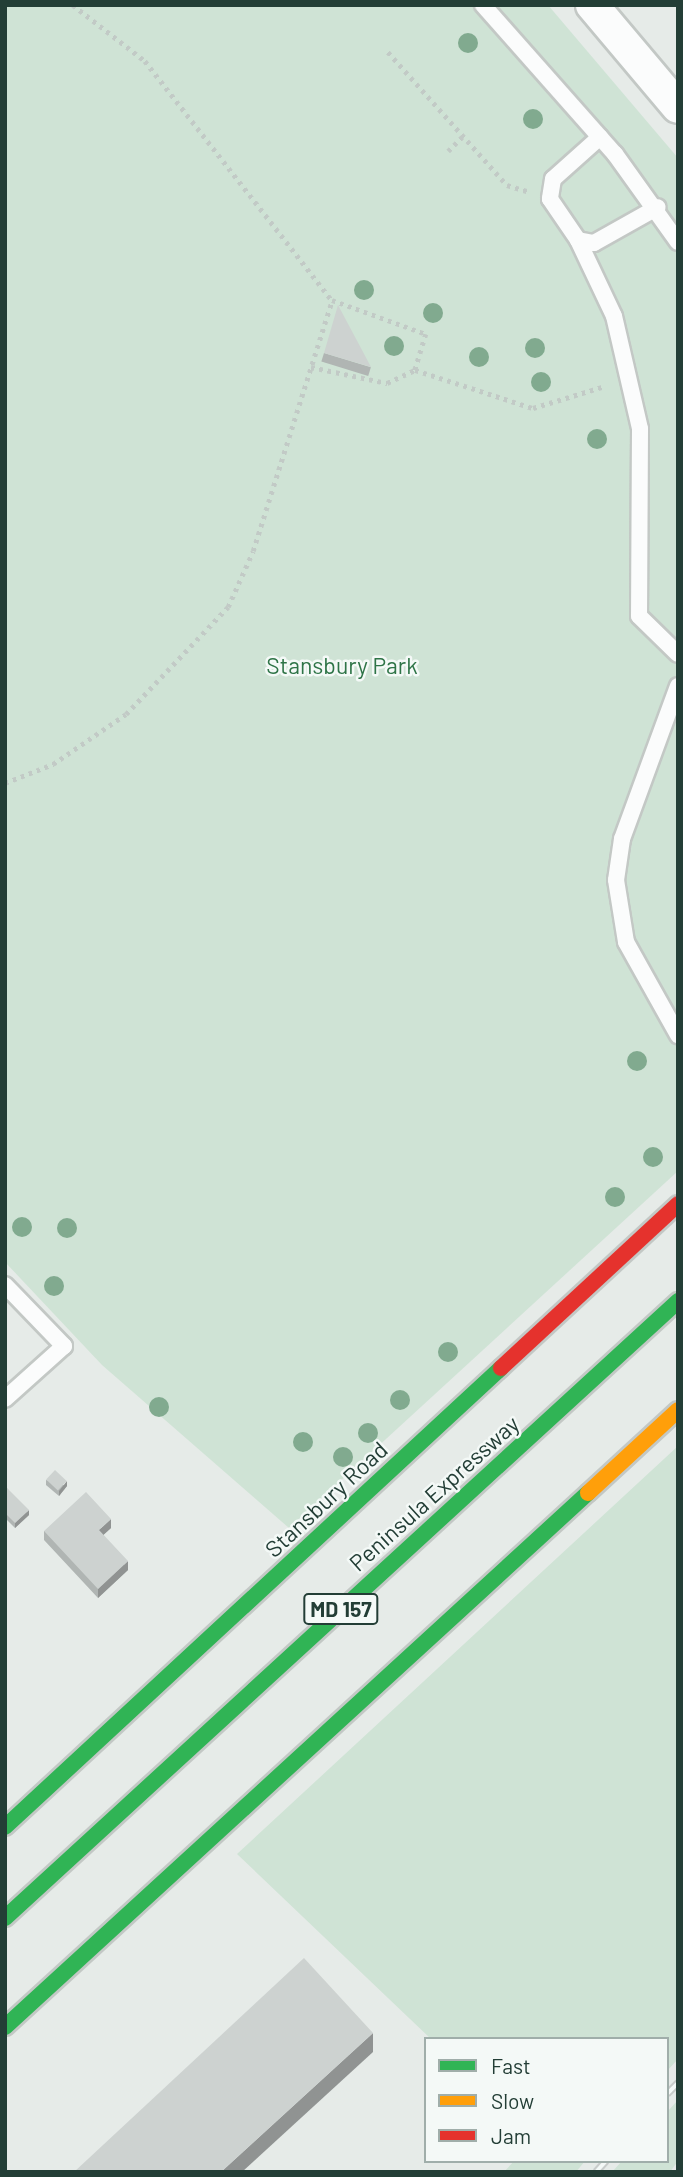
<!DOCTYPE html>
<html>
<head>
<meta charset="utf-8">
<style>
	body { margin:0 }
	#map { position:relative; width:683px; height:2177px; overflow:hidden; background:#e6ebe8; font-family:Barlow,sans-serif }
	div>[style] { position:absolute }
	.green>* { inset:0; background:#cfe3d5 }
	.path>* { height:4.5px; margin-top:-2.25px; transform-origin:0; background:repeating-linear-gradient(90deg,#c2cac6 0 3.5px,transparent 0 8.5px) }
	.roads { filter:drop-shadow(2px 0 #c3c8c5) drop-shadow(-2px 0 #c3c8c5) drop-shadow(0 2px #c3c8c5) drop-shadow(0 -2px #c3c8c5) }
	.lane>* { height:16px; margin:-8px; padding:0 8px; transform-origin:8px; border-radius:8px; background:#fbfcfc }
	.street>* { height:32px; margin:-16px; padding:0 16px; transform-origin:16px; border-radius:16px; background:#fbfcfc }
	.fast>* { height:16px; margin:-8px; padding:0 8px; transform-origin:8px; border-radius:8px; background:#30b455 }
	.slow>* { height:16px; margin:-8px; padding:0 8px; transform-origin:8px; border-radius:8px; background:#ff9f0a }
	.jam>* { height:16px; margin:-8px; padding:0 8px; transform-origin:8px; border-radius:8px; background:#e5322d }
	.rail>* { height:8px; margin-top:-4px; transform-origin:0; background:repeating-linear-gradient(90deg,#f4f9f7 0 16px,#c8ccca 0 32px); box-sizing:border-box; border-block:2px solid #c8ccca }
	.trees>* { width:20px; height:20px; margin:-10px; border-radius:50%; background:#81aa8f }
	.wall>* { inset:0; background:#b0b5b3; transform-origin:0 0 }
	.shaded-wall>* { inset:0; background:#909392 }
	.building>* { inset:0; background:#cdd2d0; transform-origin:0 0 }
	span { translate:-50% -50%; white-space:nowrap; text-align:center; line-height:1.15; -webkit-text-stroke:5px #f4f9f7; paint-order:stroke }
	.shield-label span { padding:2px 5px; background:#f4f9f7; border:2px solid; border-radius:5px; -webkit-text-stroke-width:0 }
	.shield-label { font-size:21px; color:#233e36; font-weight:700 }
	.park-label { font-size:23px; color:#2e7447 }
	.street-label { font-size:23px; color:#233e36 }
	.frame { position:absolute; inset:0; border:7px solid #233e36; pointer-events:none }
	.legend { position:absolute; left:424px; top:2037px; width:245px; height:126px; box-sizing:border-box; background:#f4f9f7; border:2px solid #a0aeaa; margin:0; padding:9px 12px; list-style:none; font-size:21px; color:#233e36 }
	.legend li { display:flex; align-items:center; gap:14px; height:35px }
	.legend b { width:35px; border:2px solid #a0aeaa }
</style>
</head>
<body>
<div id="map">
	<div class="green">
		<i style="clip-path:polygon(5px 5px,548px 5px,678px 158px,678px 1171px,289px 1528px,102px 1365px,5px 1262px)"></i>
		<i style="clip-path:polygon(678px 1446px,678px 2059px,667px 2071px,667px 2039px,431px 2039px,237px 1854px)"></i>
		<i style="clip-path:polygon(678px 2100px,678px 2161px,670px 2172px,612px 2172px,622px 2161px,667px 2161px,667px 2112px)"></i>
		<i style="clip-path:polygon(514px 2161px,585px 2161px,576px 2172px,504px 2172px)"></i>
	</div>
	<div class="path">
		<i style="left:73px;top:5px;width:91px;rotate:37.9deg"></i>
		<i style="left:145px;top:61px;width:303px;rotate:52deg"></i>
		<i style="left:332px;top:300px;width:100px;rotate:19.9deg"></i>
		<i style="left:426px;top:334px;width:38px;rotate:107deg"></i>
		<i style="left:415px;top:370px;width:124px;rotate:17.9deg"></i>
		<i style="left:533px;top:408px;width:75px;rotate:-17deg"></i>
		<i style="left:388px;top:52px;width:178px;rotate:48.2deg"></i>
		<i style="left:507px;top:185px;width:24px;rotate:17deg"></i>
		<i style="left:448px;top:151px;width:20px;rotate:-45deg"></i>
		<i style="left:311px;top:367px;width:78px;rotate:11.9deg"></i>
		<i style="left:387px;top:383px;width:31px;rotate:-25deg"></i>
		<i style="left:5px;top:783px;width:52px;rotate:-21.6deg"></i>
		<i style="left:53px;top:764px;width:88px;rotate:-34.4deg"></i>
		<i style="left:126px;top:714px;width:148px;rotate:-46.4deg"></i>
		<i style="left:228px;top:607px;width:61px;rotate:-65.9deg"></i>
		<i style="left:253px;top:551px;width:263px;rotate:-72.5deg"></i>
	</div>
	<div class="roads">
		<div class="lane">
			<i style="left:483px;top:5px;width:199px;rotate:48.5deg"></i>
			<i style="left:615px;top:154px;width:108px;rotate:54.4deg"></i>
			<i style="left:600px;top:137px;width:63px;rotate:138.2deg"></i>
			<i style="left:553px;top:179px;width:20px;rotate:99deg"></i>
			<i style="left:550px;top:199px;width:50px;rotate:55.7deg"></i>
			<i style="left:578px;top:240px;width:16px;rotate:11deg"></i>
			<i style="left:594px;top:243px;width:73px;rotate:-29.4deg"></i>
			<i style="left:578px;top:240px;width:84px;rotate:64.7deg"></i>
			<i style="left:614px;top:316px;width:116px;rotate:77deg"></i>
			<i style="left:640px;top:429px;width:187px;rotate:90.3deg"></i>
			<i style="left:639px;top:616px;width:54px;rotate:44.3deg"></i>
			<i style="left:678px;top:686px;width:163px;rotate:110.1deg"></i>
			<i style="left:622px;top:839px;width:41px;rotate:98.3deg"></i>
			<i style="left:616px;top:880px;width:63px;rotate:80.8deg"></i>
			<i style="left:626px;top:942px;width:107px;rotate:60.8deg"></i>
			<i style="left:5px;top:1285px;width:85px;rotate:46deg"></i>
			<i style="left:64px;top:1346px;width:79px;rotate:138.1deg"></i>
		</div>
		<div class="street">
			<i style="left:592px;top:5px;width:133px;rotate:49.9deg"></i>
		</div>
		<div class="fast">
			<i style="left:5px;top:1827px;width:676px;rotate:-42.78deg"></i>
			<i style="left:5px;top:1918px;width:913px;rotate:-42.51deg"></i>
			<i style="left:5px;top:2027px;width:791px;rotate:-42.49deg"></i>
		</div>
		<div class="slow">
			<i style="left:588px;top:1493px;width:122px;rotate:-42.7deg"></i>
		</div>
		<div class="jam">
			<i style="left:501px;top:1368px;width:241px;rotate:-42.8deg"></i>
		</div>
	</div>
	<div class="rail">
		<i style="left:667px;top:2094px;width:16px;rotate:-45deg"></i>
		<i style="left:596px;top:2172px;width:15px;rotate:-48deg"></i>
	</div>
	<div class="trees">
		<i style="left:468px;top:43px"></i>
		<i style="left:533px;top:119px"></i>
		<i style="left:364px;top:290px"></i>
		<i style="left:433px;top:313px"></i>
		<i style="left:394px;top:346px"></i>
		<i style="left:535px;top:348px"></i>
		<i style="left:479px;top:357px"></i>
		<i style="left:541px;top:382px"></i>
		<i style="left:597px;top:439px"></i>
		<i style="left:637px;top:1061px"></i>
		<i style="left:653px;top:1157px"></i>
		<i style="left:615px;top:1197px"></i>
		<i style="left:22px;top:1227px"></i>
		<i style="left:67px;top:1228px"></i>
		<i style="left:54px;top:1286px"></i>
		<i style="left:448px;top:1352px"></i>
		<i style="left:400px;top:1400px"></i>
		<i style="left:159px;top:1407px"></i>
		<i style="left:368px;top:1433px"></i>
		<i style="left:303px;top:1442px"></i>
		<i style="left:343px;top:1457px"></i>
	</div>
	<div class="wall">
		<i style="left:324px;top:353px;width:49px;height:9px;rotate:17deg"></i>
		<i style="clip-path:polygon(46px 1480px,67px 1486px,59px 1496px,46px 1485px)"></i>
		<i style="clip-path:polygon(5px 1486px,29px 1515px,15px 1528px,5px 1518px)"></i>
		<i style="clip-path:polygon(111px 1528px,103px 1535px,128px 1570px,98px 1598px,44px 1540px,44px 1531px)"></i>
	</div>
	<div class="shaded-wall">
		<i style="clip-path:polygon(67px 1481px,67px 1486px,59px 1496px,59px 1491px)"></i>
		<i style="clip-path:polygon(29px 1510px,29px 1515px,15px 1528px,15px 1523px)"></i>
		<i style="clip-path:polygon(111px 1519px,111px 1528px,99px 1539px,99px 1530px)"></i>
		<i style="clip-path:polygon(128px 1561px,128px 1570px,98px 1598px,98px 1589px)"></i>
		<i style="clip-path:polygon(373px 2033px,373px 2052px,242px 2172px,221px 2172px)"></i>
	</div>
	<div class="building">
		<i style="clip-path:polygon(338px 305px,371px 367px,324px 353px)"></i>
		<i style="left:55px;top:1470px;width:16px;height:13px;rotate:43deg"></i>
		<i style="clip-path:polygon(5px 1486px,29px 1510px,15px 1523px,5px 1513px)"></i>
		<i style="clip-path:polygon(86px 1492px,111px 1519px,99px 1530px,128px 1561px,98px 1589px,44px 1531px)"></i>
		<i style="clip-path:polygon(304px 1958px,373px 2033px,221px 2172px,74px 2172px)"></i>
	</div>
	<div class="shield-label">
		<span style="left:341px;top:1609px">MD 157</span>
	</div>
	<div class="park-label">
		<span style="left:342px;top:665px">Stansbury Park</span>
	</div>
	<div class="street-label">
		<span style="left:434px;top:1493px;rotate:-42deg">Peninsula Expressway</span>
		<span style="left:326px;top:1499px;rotate:-43deg">Stansbury Road</span>
	</div>
	<div class="frame"></div>
	<ul class="legend">
	<li><b style="height:9px;background:#30b455"></b>Fast</li>
	<li><b style="height:9px;background:#ff9f0a"></b>Slow</li>
	<li><b style="height:9px;background:#e5322d"></b>Jam</li>
	</ul>
</div>
</body>
</html>
